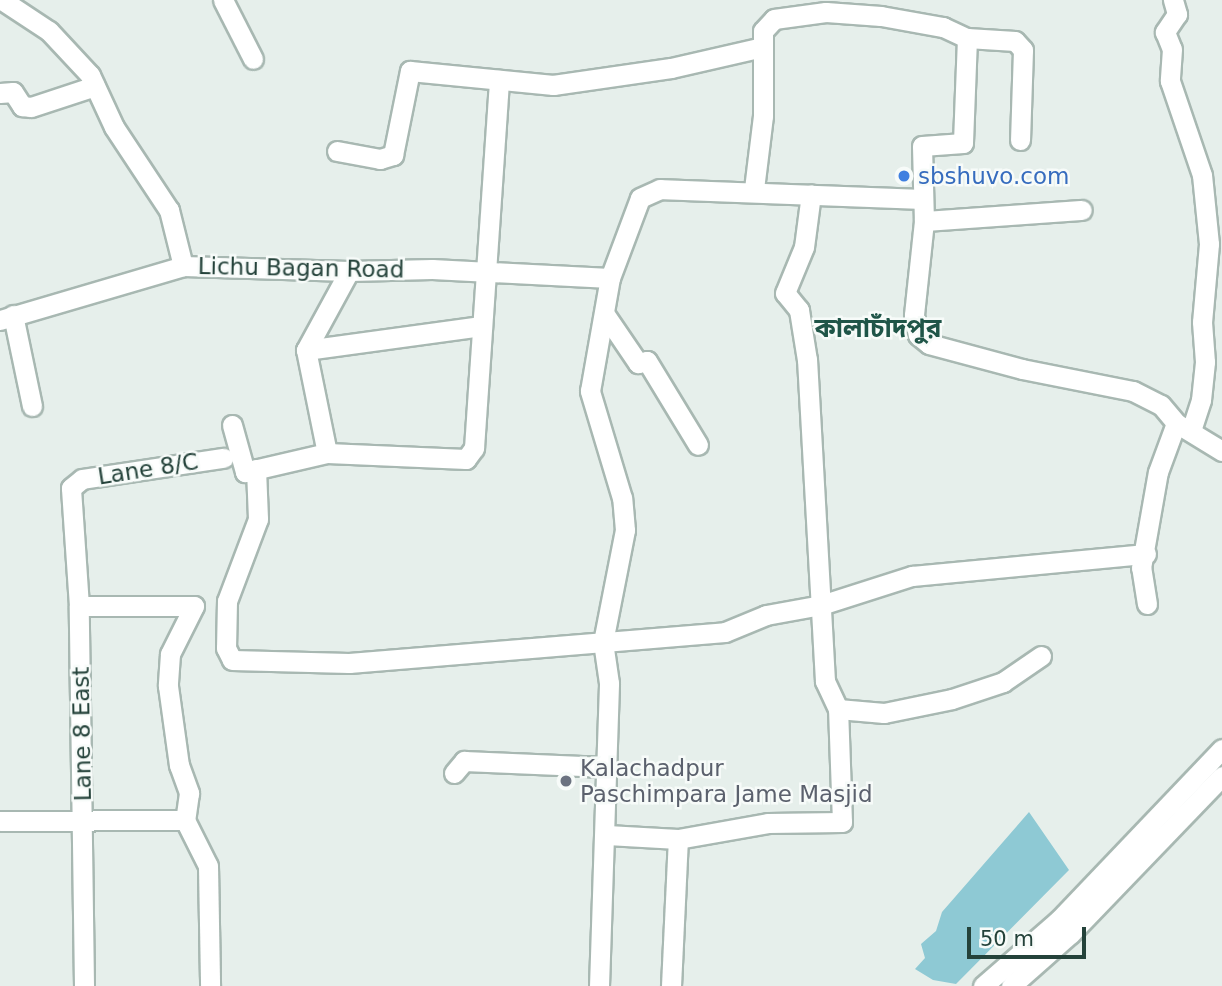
<!DOCTYPE html>
<html>
<head>
<meta charset="utf-8">
<style>
	body { margin:0 }
	#map { position:relative; width:1222px; height:986px; overflow:hidden; background:#e6efeb; font-family:"DejaVu Sans","Noto Sans Bengali",sans-serif }
	div>[style] { position:absolute }
	.water>* { inset:0; background:#8ec9d4 }
	.roads { filter:drop-shadow(2px 0 #a8b8b2) drop-shadow(-2px 0 #a8b8b2) drop-shadow(0 2px #a8b8b2) drop-shadow(0 -2px #a8b8b2) }
	.minor>* { height:19px; margin:-9.5px; padding:0 9.5px; transform-origin:9.5px; border-radius:9.5px; background:#fff }
	.dots>* { width:19px; height:19px; translate:-50% -50%; box-sizing:border-box; border:4px solid #f7fbf9; border-radius:50% }
	span { translate:-50% -50%; white-space:nowrap; text-align:center; line-height:1.15; -webkit-text-stroke:5px #f7fbf9; paint-order:stroke }
	.shop-label { font-size:23px; color:#366cbe }
	.left { translate:0 -50%; text-align:left }
	.street-label { font-size:23px; color:#24423a }
	.worship-label { font-size:23px; color:#5b616d }
	.quarter-label { font-size:26px; color:#1f5548; font-weight:700 }
	.scale { position:absolute; left:967px; top:927px; width:119px; height:32px; box-sizing:border-box; border:4px solid #24423a; border-top:0; padding-left:9px; font-size:21px; line-height:24px; white-space:nowrap; color:#24423a; -webkit-text-stroke:5px #f7fbf9; paint-order:stroke }
</style>
</head>
<body>
<div id="map">
	<div class="water">
		<i style="clip-path:polygon(1029px 812px,1069px 870px,956px 984px,933px 980px,915px 969px,925px 958px,921px 944px,936px 931px,942px 912px)"></i>
	</div>
	<div class="roads">
		<div class="minor">
			<i style="left:2px;top:0;width:56px;rotate:33.4deg"></i>
			<i style="left:49px;top:31px;width:60px;rotate:47deg"></i>
			<i style="left:90px;top:75px;width:57px;rotate:65.2deg"></i>
			<i style="left:114px;top:127px;width:100px;rotate:56.5deg"></i>
			<i style="left:169px;top:210px;width:58px;rotate:76deg"></i>
			<i style="left:223px;top:0;width:66px;rotate:63deg"></i>
			<i style="left:1173px;top:0;width:15px;rotate:74deg"></i>
			<i style="left:1177px;top:14px;width:22px;rotate:124deg"></i>
			<i style="left:1165px;top:32px;width:18px;rotate:68deg"></i>
			<i style="left:1172px;top:49px;width:32px;rotate:94deg"></i>
			<i style="left:1170px;top:81px;width:99px;rotate:71.2deg"></i>
			<i style="left:1202px;top:175px;width:69px;rotate:84.2deg"></i>
			<i style="left:1209px;top:244px;width:78px;rotate:95.1deg"></i>
			<i style="left:1202px;top:322px;width:40px;rotate:85.7deg"></i>
			<i style="left:1205px;top:362px;width:38px;rotate:96deg"></i>
			<i style="left:1201px;top:400px;width:32px;rotate:108deg"></i>
			<i style="left:967px;top:38px;width:105px;rotate:92.2deg"></i>
			<i style="left:963px;top:143px;width:41px;rotate:175.8deg"></i>
			<i style="left:922px;top:146px;width:75px;rotate:88.5deg"></i>
			<i style="left:924px;top:221px;width:95px;rotate:96.1deg"></i>
			<i style="left:914px;top:315px;width:20px;rotate:79deg"></i>
			<i style="left:918px;top:335px;width:14px;rotate:39deg"></i>
			<i style="left:929px;top:344px;width:96px;rotate:15deg"></i>
			<i style="left:1022px;top:369px;width:113px;rotate:11.2deg"></i>
			<i style="left:1133px;top:391px;width:31px;rotate:27deg"></i>
			<i style="left:1161px;top:405px;width:23px;rotate:50deg"></i>
			<i style="left:1176px;top:423px;width:54px;rotate:31.3deg"></i>
			<i style="left:0;top:93px;width:13px;rotate:-4deg"></i>
			<i style="left:13px;top:92px;width:17px;rotate:57deg"></i>
			<i style="left:22px;top:106px;width:9px;rotate:6deg"></i>
			<i style="left:31px;top:107px;width:67px;rotate:-18.2deg"></i>
			<i style="left:337px;top:151px;width:44px;rotate:10.5deg"></i>
			<i style="left:380px;top:159px;width:14px;rotate:-17deg"></i>
			<i style="left:393px;top:155px;width:86px;rotate:-78.6deg"></i>
			<i style="left:410px;top:71px;width:144px;rotate:5.6deg"></i>
			<i style="left:553px;top:85px;width:119px;rotate:-8.2deg"></i>
			<i style="left:671px;top:68px;width:94px;rotate:-12.9deg"></i>
			<i style="left:754px;top:189px;width:74px;rotate:-83deg"></i>
			<i style="left:763px;top:116px;width:85px;rotate:-90deg"></i>
			<i style="left:763px;top:31px;width:16px;rotate:-47deg"></i>
			<i style="left:774px;top:19px;width:52px;rotate:-7.7deg"></i>
			<i style="left:826px;top:12px;width:55px;rotate:4.2deg"></i>
			<i style="left:881px;top:16px;width:63px;rotate:10.1deg"></i>
			<i style="left:943px;top:27px;width:26px;rotate:25deg"></i>
			<i style="left:967px;top:38px;width:48px;rotate:3.6deg"></i>
			<i style="left:1015px;top:41px;width:12px;rotate:48deg"></i>
			<i style="left:1023px;top:50px;width:90px;rotate:91.9deg"></i>
			<i style="left:924px;top:221px;width:158px;rotate:-4deg"></i>
			<i style="left:13px;top:315px;width:93px;rotate:78.2deg"></i>
			<i style="left:606px;top:316px;width:57px;rotate:55.8deg"></i>
			<i style="left:638px;top:363px;width:9px;rotate:-13deg"></i>
			<i style="left:647px;top:361px;width:98px;rotate:58.7deg"></i>
			<i style="left:0;top:320px;width:191px;rotate:-16.4deg"></i>
			<i style="left:183px;top:266px;width:166px;rotate:1.7deg"></i>
			<i style="left:349px;top:271px;width:83px;rotate:-1.4deg"></i>
			<i style="left:432px;top:269px;width:178px;rotate:2.9deg"></i>
			<i style="left:306px;top:350px;width:177px;rotate:-7.8deg"></i>
			<i style="left:232px;top:425px;width:49px;rotate:74.5deg"></i>
			<i style="left:245px;top:472px;width:84px;rotate:-13deg"></i>
			<i style="left:327px;top:453px;width:139px;rotate:2.5deg"></i>
			<i style="left:466px;top:459px;width:14px;rotate:-54deg"></i>
			<i style="left:474px;top:448px;width:369px;rotate:-86.1deg"></i>
			<i style="left:327px;top:453px;width:105px;rotate:-101.5deg"></i>
			<i style="left:306px;top:350px;width:90px;rotate:-61.4deg"></i>
			<i style="left:256px;top:469px;width:50px;rotate:87.7deg"></i>
			<i style="left:258px;top:519px;width:88px;rotate:110.7deg"></i>
			<i style="left:227px;top:601px;width:47px;rotate:91.2deg"></i>
			<i style="left:226px;top:648px;width:13px;rotate:63deg"></i>
			<i style="left:232px;top:660px;width:117px;rotate:1.5deg"></i>
			<i style="left:349px;top:663px;width:377px;rotate:-4.7deg"></i>
			<i style="left:725px;top:632px;width:44px;rotate:-22.5deg"></i>
			<i style="left:766px;top:615px;width:56px;rotate:-10.3deg"></i>
			<i style="left:821px;top:605px;width:96px;rotate:-17.7deg"></i>
			<i style="left:912px;top:576px;width:235px;rotate:-5.4deg"></i>
			<i style="left:1147px;top:604px;width:36px;rotate:-99deg"></i>
			<i style="left:1141px;top:568px;width:97px;rotate:-80deg"></i>
			<i style="left:1158px;top:472px;width:52px;rotate:-69.8deg"></i>
			<i style="left:79px;top:606px;width:115px"></i>
			<i style="left:194px;top:606px;width:54px;rotate:116.6deg"></i>
			<i style="left:170px;top:654px;width:32px;rotate:94deg"></i>
			<i style="left:168px;top:686px;width:80px;rotate:82.1deg"></i>
			<i style="left:179px;top:765px;width:30px;rotate:70deg"></i>
			<i style="left:189px;top:793px;width:27px;rotate:98deg"></i>
			<i style="left:838px;top:709px;width:46px;rotate:5deg"></i>
			<i style="left:884px;top:713px;width:69px;rotate:-11.6deg"></i>
			<i style="left:952px;top:699px;width:54px;rotate:-18.4deg"></i>
			<i style="left:1003px;top:682px;width:46px;rotate:-34.4deg"></i>
			<i style="left:454px;top:773px;width:16px;rotate:-50deg"></i>
			<i style="left:464px;top:761px;width:142px;rotate:2.4deg"></i>
			<i style="left:185px;top:820px;width:51px;rotate:63.4deg"></i>
			<i style="left:208px;top:866px;width:120px;rotate:89deg"></i>
			<i style="left:0;top:821px;width:185px;rotate:-0.3deg"></i>
			<i style="left:607px;top:835px;width:71px;rotate:3.2deg"></i>
			<i style="left:678px;top:839px;width:91px;rotate:-10.1deg"></i>
			<i style="left:768px;top:823px;width:74px;rotate:-0.8deg"></i>
			<i style="left:842px;top:822px;width:113px;rotate:-92deg"></i>
			<i style="left:838px;top:709px;width:31px;rotate:-115deg"></i>
			<i style="left:825px;top:681px;width:322px;rotate:-93.2deg"></i>
			<i style="left:807px;top:360px;width:51px;rotate:-99.1deg"></i>
			<i style="left:799px;top:310px;width:22px;rotate:-129deg"></i>
			<i style="left:785px;top:293px;width:50px;rotate:-67.6deg"></i>
			<i style="left:804px;top:247px;width:53px;rotate:-82.5deg"></i>
			<i style="left:84px;top:986px;width:380px;rotate:-90.8deg"></i>
			<i style="left:79px;top:606px;width:118px;rotate:-93.9deg"></i>
			<i style="left:71px;top:488px;width:14px;rotate:-39deg"></i>
			<i style="left:82px;top:479px;width:143px;rotate:-8.5deg"></i>
			<i style="left:599px;top:986px;width:303px;rotate:-88.1deg"></i>
			<i style="left:609px;top:683px;width:41px;rotate:-98.3deg"></i>
			<i style="left:603px;top:642px;width:114px;rotate:-78.9deg"></i>
			<i style="left:625px;top:530px;width:32px;rotate:-95deg"></i>
			<i style="left:622px;top:498px;width:112px;rotate:-106.7deg"></i>
			<i style="left:590px;top:391px;width:115px;rotate:-80deg"></i>
			<i style="left:610px;top:278px;width:85px;rotate:-69.4deg"></i>
			<i style="left:640px;top:198px;width:22px;rotate:-24deg"></i>
			<i style="left:660px;top:189px;width:260px;rotate:2.2deg"></i>
			<i style="left:671px;top:986px;width:147px;rotate:-87.3deg"></i>
			<i style="left:983px;top:986px;width:101px;rotate:-41deg"></i>
			<i style="left:1059px;top:920px;width:236px;rotate:-46.4deg"></i>
			<i style="left:1011px;top:986px;width:79px;rotate:-41.4deg"></i>
			<i style="left:1070px;top:934px;width:219px;rotate:-46.1deg"></i>
		</div>
	</div>
	<div class="dots">
		<i style="left:904px;top:176px;background:#3f7fe0"></i>
		<i style="left:566px;top:781px;background:#6b7280"></i>
	</div>
	<div class="shop-label">
		<span class="left" style="left:918px;top:176px">sbshuvo.com</span>
	</div>
	<div class="street-label">
		<span style="left:301px;top:268px;rotate:1deg">Lichu Bagan Road</span>
		<span style="left:148px;top:469px;rotate:-9deg">Lane 8/C</span>
		<span style="left:82px;top:734px;rotate:-91deg">Lane 8 East</span>
	</div>
	<div class="worship-label">
		<span class="left" style="left:580px;top:781px">Kalachadpur<br>Paschimpara Jame Masjid</span>
	</div>
	<div class="quarter-label">
		<span style="left:878px;top:329px">কালাচাঁদপুর</span>
	</div>
	<div class="scale">50 m</div>
</div>
</body>
</html>
